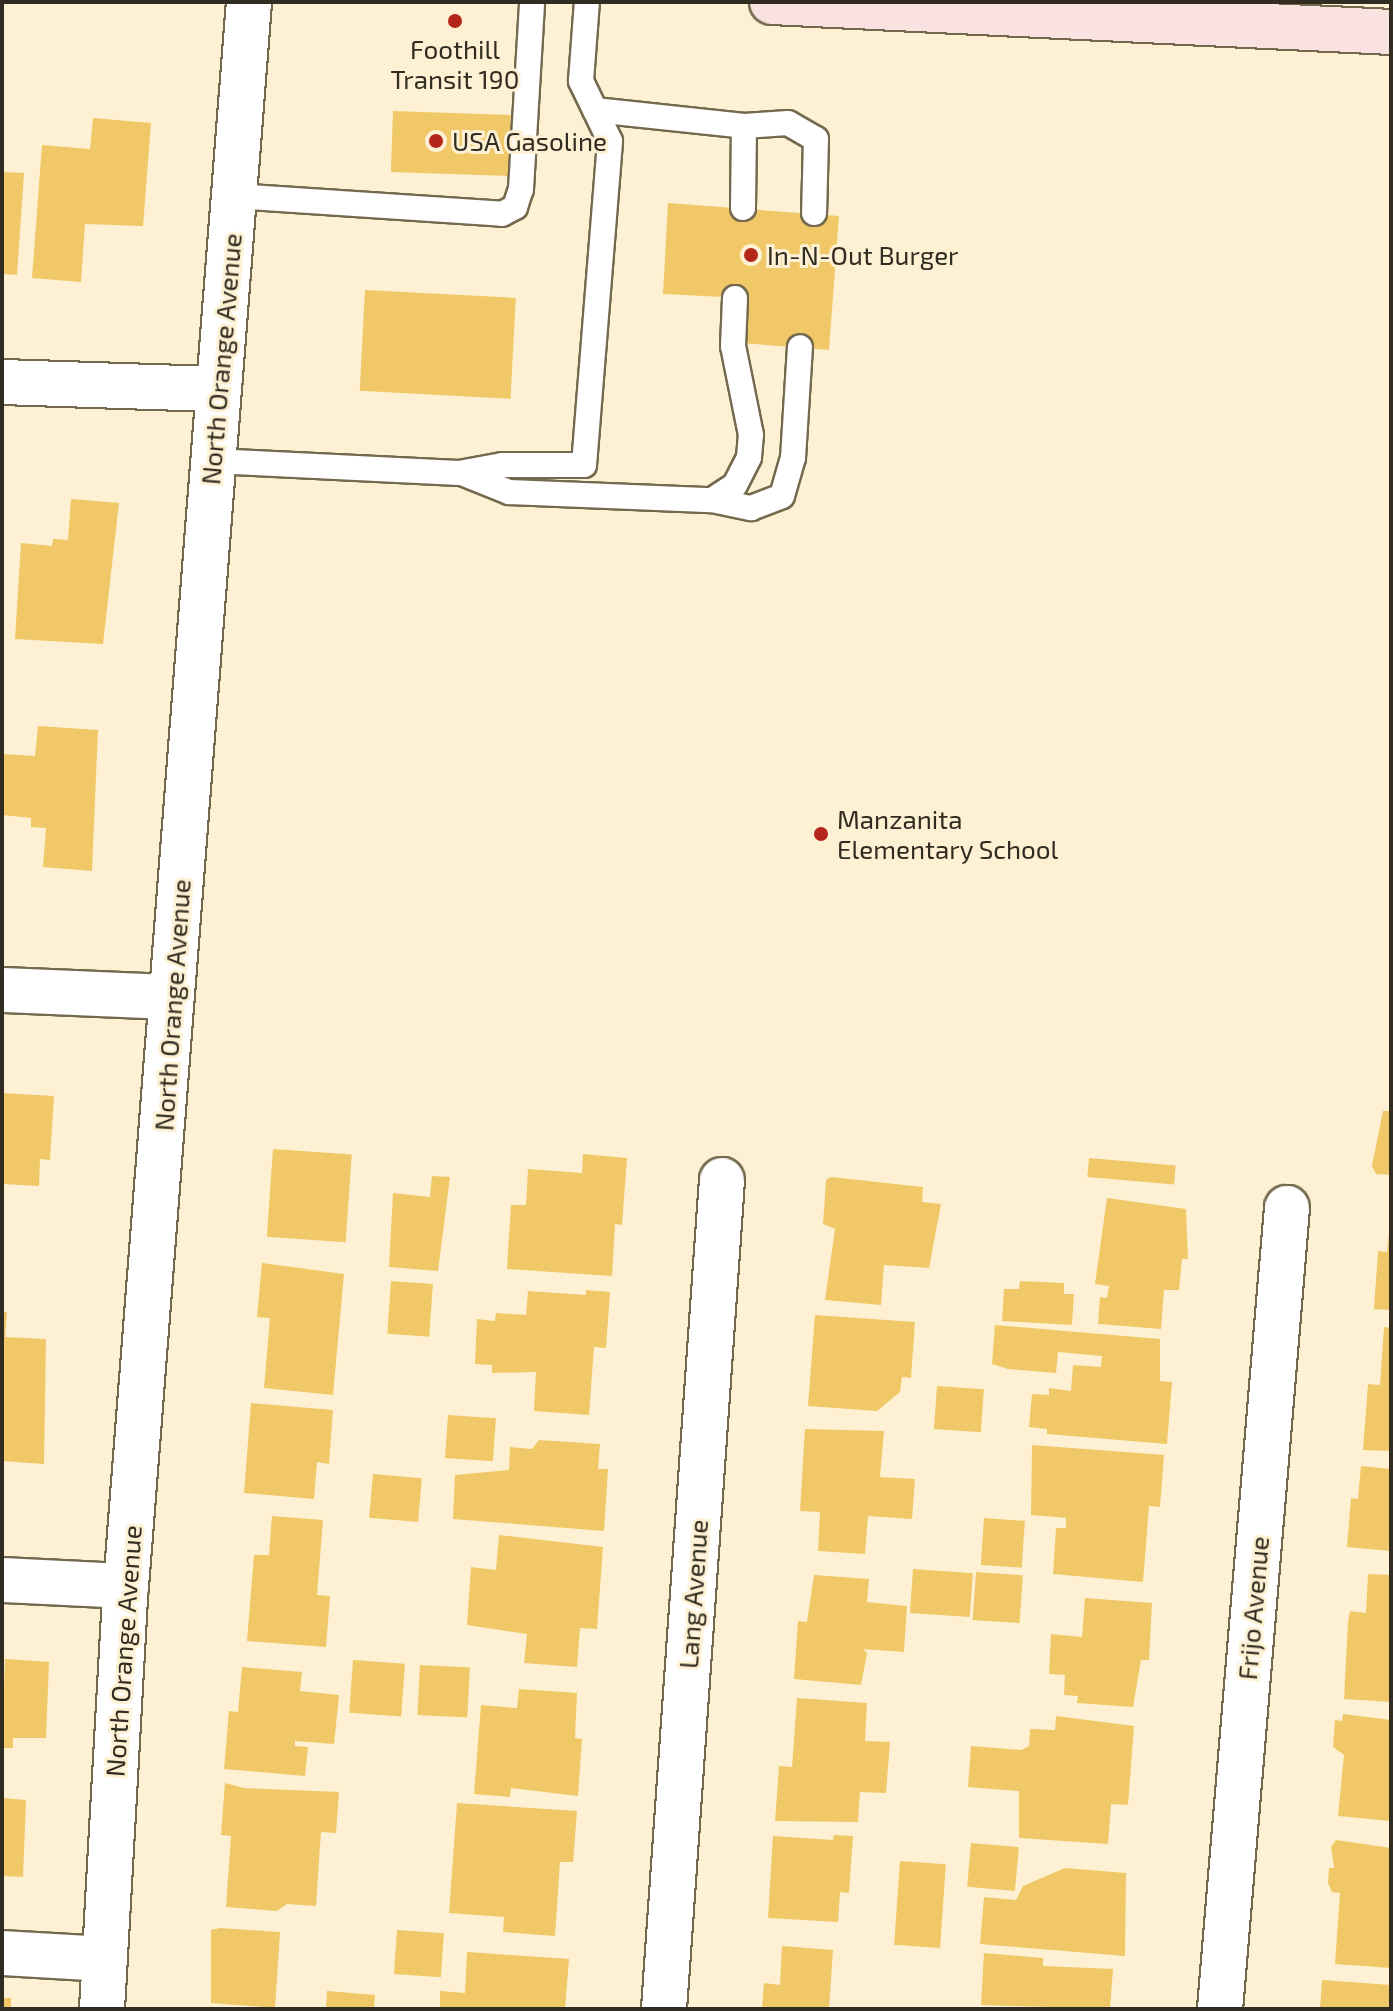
<!DOCTYPE html>
<html>
<head>
<meta charset="utf-8">
<style>
	body { margin:0 }
	#map { position:relative; width:1393px; height:2011px; overflow:hidden; background:#fef1d3; font-family:"Exo 2",sans-serif }
	div>[style] { position:absolute }
	.building>* { inset:0; background:#f0c867; transform-origin:0 0 }
	.roads { filter:drop-shadow(2px 0 #74694e) drop-shadow(-2px 0 #74694e) drop-shadow(0 2px #74694e) drop-shadow(0 -2px #74694e) }
	.service>* { height:24px; margin:-12px; padding:0 12px; transform-origin:12px; border-radius:12px; background:#fff }
	.minor>* { height:44px; margin:-22px; padding:0 22px; transform-origin:22px; border-radius:22px; background:#fff }
	.tertiary>* { height:44px; margin:-22px; padding:0 22px; transform-origin:22px; border-radius:22px; background:#fff }
	.secondary>* { height:44px; margin:-22px; padding:0 22px; transform-origin:22px; border-radius:22px; background:#f9e2df }
	.dots>* { width:22px; height:22px; translate:-50% -50%; box-sizing:border-box; border:4px solid #fef1d3; border-radius:50% }
	span { translate:-50% -50%; white-space:nowrap; text-align:center; line-height:1.15; -webkit-text-stroke:6px #fef1d3; paint-order:stroke }
	.poi-label { font-size:26px; color:#312c21 }
	.left { translate:0 -50%; text-align:left }
	.street-label { font-size:26px; color:#312c21 }
	.frame { position:absolute; inset:0; border:4px solid #312c21; pointer-events:none }
</style>
</head>
<body>
<div id="map">
	<div class="building">
		<i style="left:393px;top:111px;width:119px;height:61px;rotate:2deg"></i>
		<i style="clip-path:polygon(93px 118px,151px 123px,143px 226px,85px 224px,81px 282px,32px 278px,42px 145px,90px 149px)"></i>
		<i style="clip-path:polygon(2px 172px,24px 173px,17px 275px,2px 274px)"></i>
		<i style="clip-path:polygon(668px 203px,839px 216px,829px 350px,741px 343px,744px 298px,663px 294px)"></i>
		<i style="left:365px;top:290px;width:151px;height:101px;rotate:3deg"></i>
		<i style="clip-path:polygon(71px 499px,119px 503px,103px 644px,15px 639px,21px 543px,52px 546px,53px 539px,68px 540px)"></i>
		<i style="clip-path:polygon(38px 726px,98px 730px,92px 871px,43px 867px,46px 828px,31px 827px,31px 818px,2px 815px,2px 754px,35px 756px)"></i>
		<i style="clip-path:polygon(2px 1093px,54px 1096px,50px 1160px,40px 1159px,39px 1186px,2px 1184px)"></i>
		<i style="clip-path:polygon(1383px 1111px,1391px 1111px,1391px 1175px,1376px 1174px,1372px 1166px)"></i>
		<i style="left:273px;top:1149px;width:79px;height:88px;rotate:4deg"></i>
		<i style="clip-path:polygon(583px 1154px,627px 1158px,622px 1225px,615px 1224px,612px 1276px,507px 1269px,511px 1205px,526px 1205px,528px 1169px,582px 1173px)"></i>
		<i style="left:1089px;top:1158px;width:87px;height:19px;rotate:5deg"></i>
		<i style="clip-path:polygon(432px 1176px,450px 1177px,438px 1271px,389px 1267px,393px 1193px,430px 1197px)"></i>
		<i style="clip-path:polygon(831px 1177px,923px 1187px,922px 1202px,941px 1204px,929px 1268px,884px 1265px,881px 1305px,825px 1300px,835px 1229px,823px 1224px,826px 1180px)"></i>
		<i style="clip-path:polygon(1107px 1198px,1186px 1209px,1188px 1259px,1182px 1259px,1179px 1290px,1164px 1290px,1161px 1329px,1098px 1324px,1100px 1297px,1107px 1298px,1109px 1286px,1095px 1284px)"></i>
		<i style="clip-path:polygon(1389px 1233px,1391px 1233px,1391px 1310px,1374px 1309px,1378px 1251px,1387px 1252px)"></i>
		<i style="clip-path:polygon(262px 1263px,344px 1274px,333px 1395px,264px 1388px,270px 1318px,257px 1317px)"></i>
		<i style="left:391px;top:1281px;width:42px;height:53px;rotate:4deg"></i>
		<i style="clip-path:polygon(1020px 1281px,1064px 1283px,1064px 1294px,1074px 1294px,1072px 1325px,1002px 1321px,1004px 1289px,1019px 1289px)"></i>
		<i style="clip-path:polygon(586px 1290px,610px 1292px,606px 1348px,594px 1347px,589px 1415px,534px 1411px,536px 1372px,492px 1373px,492px 1365px,475px 1364px,477px 1319px,495px 1321px,496px 1313px,526px 1315px,528px 1291px,586px 1295px)"></i>
		<i style="clip-path:polygon(2px 1312px,7px 1312px,5px 1337px,46px 1339px,44px 1464px,2px 1461px)"></i>
		<i style="clip-path:polygon(815px 1315px,915px 1322px,911px 1378px,902px 1377px,900px 1392px,877px 1411px,808px 1406px)"></i>
		<i style="clip-path:polygon(995px 1325px,1160px 1339px,1160px 1381px,1172px 1382px,1167px 1444px,1047px 1434px,1047px 1429px,1029px 1427px,1032px 1394px,1049px 1395px,1049px 1388px,1071px 1391px,1073px 1365px,1101px 1367px,1102px 1356px,1058px 1352px,1056px 1373px,1008px 1369px,992px 1364px)"></i>
		<i style="clip-path:polygon(1384px 1327px,1391px 1328px,1391px 1451px,1363px 1450px,1368px 1384px,1380px 1385px)"></i>
		<i style="left:937px;top:1386px;width:47px;height:43px;rotate:4deg"></i>
		<i style="clip-path:polygon(251px 1403px,333px 1410px,329px 1464px,317px 1462px,314px 1499px,244px 1493px)"></i>
		<i style="left:448px;top:1415px;width:48px;height:43px;rotate:4deg"></i>
		<i style="clip-path:polygon(805px 1429px,884px 1431px,880px 1477px,915px 1479px,912px 1519px,868px 1516px,865px 1554px,818px 1551px,820px 1512px,800px 1511px)"></i>
		<i style="clip-path:polygon(539px 1440px,600px 1444px,598px 1469px,608px 1469px,604px 1531px,453px 1519px,455px 1475px,509px 1470px,510px 1447px,532px 1449px)"></i>
		<i style="clip-path:polygon(1032px 1445px,1164px 1455px,1160px 1507px,1149px 1506px,1143px 1582px,1053px 1574px,1056px 1528px,1066px 1528px,1066px 1518px,1031px 1515px)"></i>
		<i style="clip-path:polygon(1361px 1466px,1391px 1469px,1391px 1551px,1347px 1547px,1351px 1498px,1358px 1499px)"></i>
		<i style="left:373px;top:1474px;width:49px;height:44px;rotate:5deg"></i>
		<i style="clip-path:polygon(272px 1516px,323px 1520px,317px 1595px,330px 1596px,326px 1647px,247px 1641px,254px 1555px,269px 1555px)"></i>
		<i style="left:984px;top:1518px;width:41px;height:47px;rotate:4deg"></i>
		<i style="clip-path:polygon(499px 1535px,603px 1547px,597px 1629px,580px 1628px,577px 1667px,524px 1663px,527px 1634px,467px 1625px,471px 1567px,496px 1570px)"></i>
		<i style="left:913px;top:1569px;width:60px;height:44px;rotate:4deg"></i>
		<i style="left:976px;top:1572px;width:47px;height:48px;rotate:4deg"></i>
		<i style="clip-path:polygon(1368px 1574px,1391px 1575px,1391px 1702px,1344px 1699px,1348px 1622px,1350px 1611px,1366px 1613px)"></i>
		<i style="clip-path:polygon(814px 1575px,869px 1579px,867px 1602px,907px 1606px,904px 1652px,863px 1649px,867px 1653px,861px 1685px,794px 1679px,798px 1621px,807px 1622px)"></i>
		<i style="clip-path:polygon(1085px 1598px,1152px 1603px,1149px 1660px,1141px 1660px,1133px 1707px,1077px 1703px,1078px 1696px,1064px 1695px,1065px 1675px,1049px 1674px,1051px 1634px,1082px 1637px)"></i>
		<i style="clip-path:polygon(5px 1659px,49px 1662px,46px 1738px,13px 1738px,13px 1748px,2px 1748px)"></i>
		<i style="left:353px;top:1660px;width:52px;height:53px;rotate:4deg"></i>
		<i style="left:420px;top:1665px;width:50px;height:50px;rotate:3deg"></i>
		<i style="clip-path:polygon(242px 1667px,302px 1672px,300px 1691px,339px 1695px,334px 1744px,295px 1741px,295px 1746px,308px 1747px,305px 1776px,224px 1769px,229px 1711px,238px 1712px)"></i>
		<i style="clip-path:polygon(519px 1689px,577px 1693px,575px 1738px,582px 1739px,578px 1796px,511px 1788px,510px 1797px,474px 1794px,481px 1705px,517px 1708px)"></i>
		<i style="clip-path:polygon(797px 1698px,867px 1703px,865px 1741px,890px 1742px,886px 1793px,860px 1792px,858px 1822px,775px 1821px,779px 1766px,792px 1767px)"></i>
		<i style="clip-path:polygon(1343px 1714px,1391px 1720px,1391px 1821px,1338px 1816px,1344px 1755px,1333px 1747px,1335px 1720px,1342px 1721px)"></i>
		<i style="clip-path:polygon(1056px 1716px,1134px 1726px,1128px 1805px,1111px 1804px,1108px 1844px,1019px 1838px,1019px 1791px,968px 1787px,971px 1746px,1021px 1750px,1029px 1746px,1030px 1729px,1055px 1730px)"></i>
		<i style="clip-path:polygon(225px 1783px,244px 1788px,339px 1792px,336px 1833px,321px 1832px,316px 1906px,287px 1904px,277px 1911px,226px 1907px,231px 1836px,221px 1835px)"></i>
		<i style="clip-path:polygon(2px 1798px,26px 1800px,23px 1877px,2px 1876px)"></i>
		<i style="clip-path:polygon(457px 1803px,577px 1811px,573px 1862px,560px 1862px,555px 1936px,503px 1932px,504px 1917px,449px 1913px)"></i>
		<i style="clip-path:polygon(834px 1835px,853px 1836px,849px 1893px,840px 1892px,838px 1922px,768px 1918px,773px 1836px,833px 1840px)"></i>
		<i style="clip-path:polygon(1336px 1840px,1391px 1848px,1391px 1968px,1335px 1964px,1340px 1893px,1332px 1892px,1328px 1883px,1329px 1868px,1334px 1868px,1331px 1847px)"></i>
		<i style="left:971px;top:1843px;width:48px;height:44px;rotate:5deg"></i>
		<i style="left:900px;top:1861px;width:46px;height:84px;rotate:4deg"></i>
		<i style="clip-path:polygon(1065px 1868px,1126px 1873px,1125px 1956px,980px 1944px,984px 1897px,1016px 1900px,1023px 1886px)"></i>
		<i style="clip-path:polygon(220px 1928px,280px 1932px,275px 2008px,211px 2003px,211px 1930px)"></i>
		<i style="left:397px;top:1930px;width:47px;height:44px;rotate:4deg"></i>
		<i style="clip-path:polygon(782px 1946px,833px 1950px,829px 2009px,762px 2009px,764px 1983px,780px 1985px)"></i>
		<i style="clip-path:polygon(467px 1952px,569px 1959px,565px 2009px,440px 2009px,440px 1991px,465px 1993px)"></i>
		<i style="clip-path:polygon(984px 1953px,1043px 1958px,1043px 1966px,1113px 1969px,1110px 2009px,981px 2005px)"></i>
		<i style="clip-path:polygon(1322px 1980px,1391px 1985px,1391px 2009px,1320px 2009px)"></i>
		<i style="clip-path:polygon(327px 1991px,375px 1995px,374px 2009px,326px 2009px)"></i>
		<i style="left:2px;top:1998px;width:9px;height:11px"></i>
	</div>
	<div class="roads">
		<div class="service">
			<i style="left:595px;top:110px;width:150px;rotate:6.1deg"></i>
			<i style="left:744px;top:126px;width:44px;rotate:-3.9deg"></i>
			<i style="left:788px;top:123px;width:32px;rotate:30deg"></i>
			<i style="left:816px;top:139px;width:74px;rotate:91.5deg"></i>
			<i style="left:234px;top:196px;width:269px;rotate:3.8deg"></i>
			<i style="left:502px;top:214px;width:15px;rotate:-28deg"></i>
			<i style="left:515px;top:207px;width:19px;rotate:-72deg"></i>
			<i style="left:521px;top:189px;width:187px;rotate:-86.6deg"></i>
			<i style="left:743px;top:208px;width:82px;rotate:-89.3deg"></i>
			<i style="left:213px;top:461px;width:246px;rotate:2.8deg"></i>
			<i style="left:459px;top:473px;width:44px;rotate:-10.5deg"></i>
			<i style="left:502px;top:465px;width:82px"></i>
			<i style="left:584px;top:465px;width:325px;rotate:-85.4deg"></i>
			<i style="left:610px;top:141px;width:67px;rotate:-115.8deg"></i>
			<i style="left:581px;top:81px;width:79px;rotate:-85.7deg"></i>
			<i style="left:462px;top:473px;width:51px;rotate:22deg"></i>
			<i style="left:509px;top:492px;width:203px;rotate:2.3deg"></i>
			<i style="left:712px;top:500px;width:27px;rotate:-33deg"></i>
			<i style="left:735px;top:485px;width:31px;rotate:-63deg"></i>
			<i style="left:749px;top:457px;width:22px;rotate:-85deg"></i>
			<i style="left:751px;top:435px;width:91px;rotate:-101.4deg"></i>
			<i style="left:733px;top:346px;width:48px;rotate:-87.6deg"></i>
			<i style="left:712px;top:500px;width:40px;rotate:12deg"></i>
			<i style="left:751px;top:508px;width:33px;rotate:-21deg"></i>
			<i style="left:782px;top:496px;width:40px;rotate:-74deg"></i>
			<i style="left:793px;top:458px;width:111px;rotate:-86.4deg"></i>
		</div>
		<div class="minor">
			<i style="left:2px;top:382px;width:216px;rotate:1.9deg"></i>
			<i style="left:2px;top:990px;width:169px;rotate:2.4deg"></i>
			<i style="left:2px;top:1580px;width:124px;rotate:2.8deg"></i>
			<i style="left:2px;top:1953px;width:103px;rotate:3.3deg"></i>
			<i style="left:664px;top:2009px;width:831px;rotate:-86deg"></i>
			<i style="left:1220px;top:2009px;width:804px;rotate:-85.22deg"></i>
		</div>
		<div class="tertiary">
			<i style="left:102px;top:2009px;width:424px;rotate:-86.8deg"></i>
			<i style="left:126px;top:1586px;width:1589px;rotate:-85.56deg"></i>
		</div>
		<div class="secondary">
			<i style="left:772px;top:2px;width:620px;rotate:2.77deg"></i>
		</div>
	</div>
	<div class="dots">
		<i style="left:455px;top:21px;background:#b42619"></i>
		<i style="left:436px;top:141px;background:#b42619"></i>
		<i style="left:751px;top:255px;background:#b42619"></i>
		<i style="left:821px;top:834px;background:#b42619"></i>
	</div>
	<div class="poi-label">
		<span style="left:455px;top:64px">Foothill<br>Transit 190</span>
		<span class="left" style="left:452px;top:141px">USA Gasoline</span>
		<span class="left" style="left:767px;top:255px">In-N-Out Burger</span>
		<span class="left" style="left:837px;top:834px">Manzanita<br>Elementary School</span>
	</div>
	<div class="street-label">
		<span style="left:221px;top:359px;rotate:-85deg">North Orange Avenue</span>
		<span style="left:172px;top:1005px;rotate:-86deg">North Orange Avenue</span>
		<span style="left:693px;top:1594px;rotate:-86deg">Lang Avenue</span>
		<span style="left:1253px;top:1608px;rotate:-85deg">Frijo Avenue</span>
		<span style="left:123px;top:1651px;rotate:-86deg">North Orange Avenue</span>
	</div>
	<div class="frame"></div>
</div>
</body>
</html>
